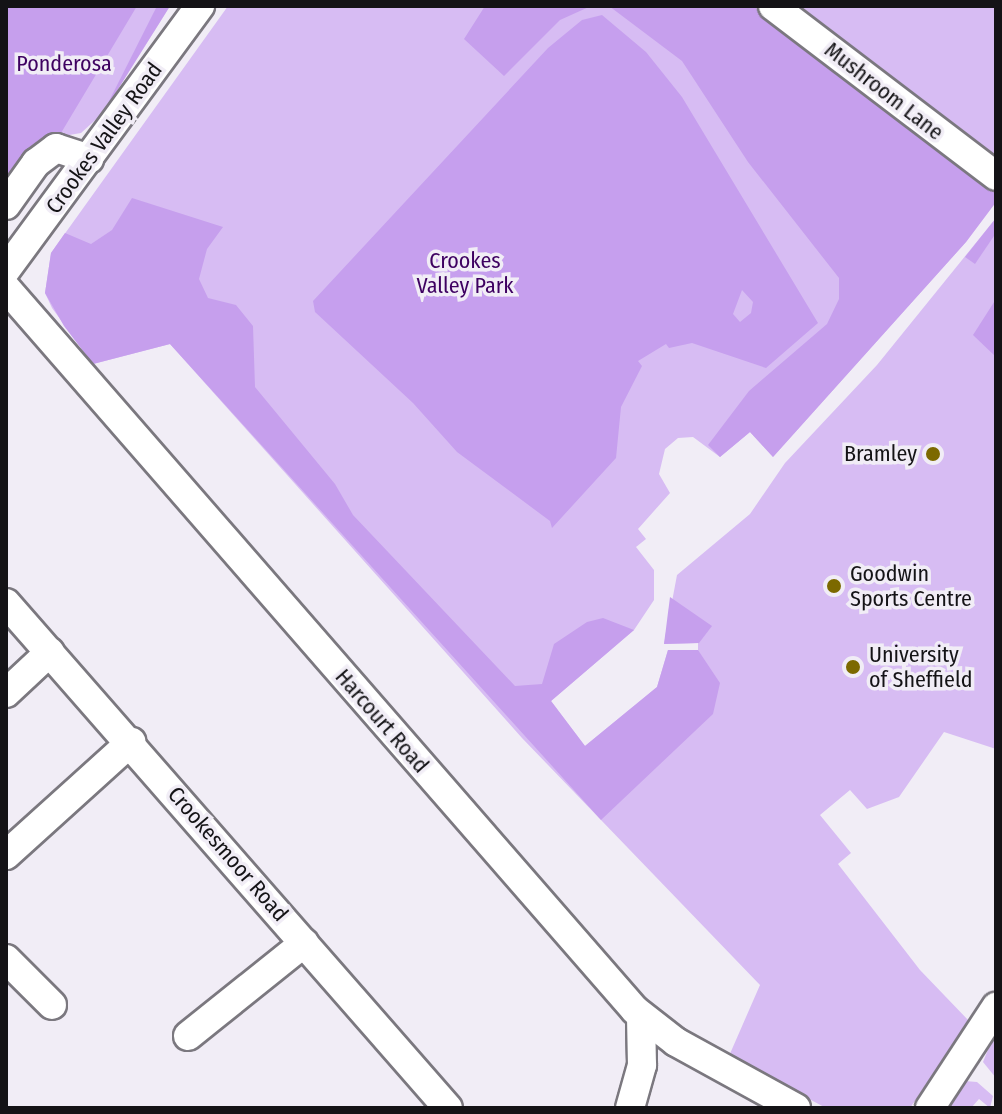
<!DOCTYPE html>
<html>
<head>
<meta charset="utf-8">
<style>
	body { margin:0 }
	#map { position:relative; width:1002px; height:1114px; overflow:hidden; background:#f1edf6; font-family:"Fira Sans Condensed",sans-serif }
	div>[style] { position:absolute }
	.green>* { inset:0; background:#d7bcf3 }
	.forest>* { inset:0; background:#c69fed }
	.water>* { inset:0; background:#c69fee }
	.roads { filter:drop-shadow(2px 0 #7b787f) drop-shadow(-2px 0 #7b787f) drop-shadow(0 2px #7b787f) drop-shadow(0 -2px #7b787f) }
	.minor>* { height:28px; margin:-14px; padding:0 14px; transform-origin:14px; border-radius:14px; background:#fff }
	.dots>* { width:22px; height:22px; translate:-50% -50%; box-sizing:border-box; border:4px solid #f1edf6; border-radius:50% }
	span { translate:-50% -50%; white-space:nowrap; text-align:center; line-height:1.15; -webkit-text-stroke:7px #f1edf6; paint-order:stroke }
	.park-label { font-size:22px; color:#3e0161 }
	.street-label { font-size:22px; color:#141316 }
	.poi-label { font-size:22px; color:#141316 }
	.right { translate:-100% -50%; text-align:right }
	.left { translate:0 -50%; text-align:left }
	.frame { position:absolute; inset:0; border:8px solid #141316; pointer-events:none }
</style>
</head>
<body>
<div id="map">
	<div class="green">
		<i style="clip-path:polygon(6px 6px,170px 6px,103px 113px,81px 133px,40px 140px,30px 155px)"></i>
		<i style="clip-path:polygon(228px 6px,753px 6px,996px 202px,966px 242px,773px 457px,750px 432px,720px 457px,693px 437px,678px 438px,665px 449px,659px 474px,670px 493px,638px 529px,646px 539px,636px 547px,654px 570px,654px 600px,634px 630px,551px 701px,585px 746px,657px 687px,668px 650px,698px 650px,698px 643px,664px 644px,677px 575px,750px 514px,785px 463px,877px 365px,996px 218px,996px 749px,944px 732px,899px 797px,867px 809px,850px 790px,820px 815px,851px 853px,838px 864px,920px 970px,969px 1021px,910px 1108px,826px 1108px,729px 1056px,760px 985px,522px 738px,170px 344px,93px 364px,52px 308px,45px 293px,51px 253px)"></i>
		<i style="clip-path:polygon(782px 6px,996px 6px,996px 170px)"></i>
		<i style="clip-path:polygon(993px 1037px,996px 1040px,996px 1078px,983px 1062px)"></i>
		<i style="clip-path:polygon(965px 1081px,977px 1082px,993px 1096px,990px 1108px,979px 1099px,971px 1108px,944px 1108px)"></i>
	</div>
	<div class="forest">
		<i style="clip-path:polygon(6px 6px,137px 6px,61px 133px,40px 140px,6px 186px)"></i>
		<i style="clip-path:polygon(157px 6px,170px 6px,103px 113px)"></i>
		<i style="clip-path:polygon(485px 6px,591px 6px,560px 20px,504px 76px,464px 39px)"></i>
		<i style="clip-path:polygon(609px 6px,753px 6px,996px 187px,996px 202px,966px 242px,773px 457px,750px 432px,720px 457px,708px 445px,749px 391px,827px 324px,839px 299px,839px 278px,748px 162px,682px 61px)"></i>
		<i style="clip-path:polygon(132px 198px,223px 227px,207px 249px,199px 279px,208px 298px,236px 305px,253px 326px,255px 387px,335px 484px,353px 515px,515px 686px,542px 684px,554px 644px,587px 622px,603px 618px,634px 630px,551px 701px,585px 746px,657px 687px,668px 650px,698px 650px,720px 683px,713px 714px,601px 820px,170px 344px,93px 364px,64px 326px,45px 293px,51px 253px,65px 233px,91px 244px,112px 230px)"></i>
		<i style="clip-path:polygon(996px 218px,996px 233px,975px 264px,965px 257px)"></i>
		<i style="clip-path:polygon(996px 299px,996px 357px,973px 335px)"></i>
		<i style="clip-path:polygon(670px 597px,712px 626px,699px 643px,664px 644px)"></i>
	</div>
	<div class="water">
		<i style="clip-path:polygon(evenodd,602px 15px,646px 52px,682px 97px,818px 323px,766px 368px,692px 343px,669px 348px,666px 344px,638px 361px,642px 366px,621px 407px,616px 458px,552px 528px,550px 521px,457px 452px,413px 403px,315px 312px,313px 301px,548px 48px,582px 20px,602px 15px,742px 290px,753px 302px,751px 313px,740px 322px,733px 314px,742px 290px)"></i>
	</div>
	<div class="roads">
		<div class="minor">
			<i style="left:773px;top:6px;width:280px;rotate:37.3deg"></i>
			<i style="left:6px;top:205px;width:52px;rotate:-54.5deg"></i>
			<i style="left:36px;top:163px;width:25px;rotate:-37deg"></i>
			<i style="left:56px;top:148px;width:35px;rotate:18deg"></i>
			<i style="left:6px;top:270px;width:328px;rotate:-53.7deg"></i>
			<i style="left:6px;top:288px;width:958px;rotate:48.94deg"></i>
			<i style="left:635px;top:1010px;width:52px;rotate:38deg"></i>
			<i style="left:676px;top:1042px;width:137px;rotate:28.8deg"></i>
			<i style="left:6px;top:603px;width:671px;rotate:48.81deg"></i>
			<i style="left:6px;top:693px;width:60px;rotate:-43deg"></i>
			<i style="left:6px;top:855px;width:169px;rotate:-42.1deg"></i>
			<i style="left:6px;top:959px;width:65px;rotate:45deg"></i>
			<i style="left:188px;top:1036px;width:149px;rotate:-38.7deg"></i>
			<i style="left:630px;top:1108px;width:45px;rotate:-74.4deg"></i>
			<i style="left:642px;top:1065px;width:49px;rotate:-91.2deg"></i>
			<i style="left:930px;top:1108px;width:121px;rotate:-56.8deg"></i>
		</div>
	</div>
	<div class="dots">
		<i style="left:933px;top:454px;background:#7c6900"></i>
		<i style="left:834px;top:586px;background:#7c6900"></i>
		<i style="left:853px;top:667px;background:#7c6900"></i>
	</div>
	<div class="park-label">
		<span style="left:64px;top:64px">Ponderosa</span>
		<span style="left:465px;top:273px">Crookes<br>Valley Park</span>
	</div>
	<div class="street-label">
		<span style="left:884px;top:91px;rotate:38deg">Mushroom Lane</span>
		<span style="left:104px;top:138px;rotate:-54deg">Crookes Valley Road</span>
		<span style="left:382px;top:721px;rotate:49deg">Harcourt Road</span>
		<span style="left:228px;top:854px;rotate:49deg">Crookesmoor Road</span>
	</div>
	<div class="poi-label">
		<span class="right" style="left:917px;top:454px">Bramley</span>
		<span class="left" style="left:850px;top:586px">Goodwin<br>Sports Centre</span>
		<span class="left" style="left:869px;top:667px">University<br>of Sheffield</span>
	</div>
	<div class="frame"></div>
</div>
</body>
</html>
